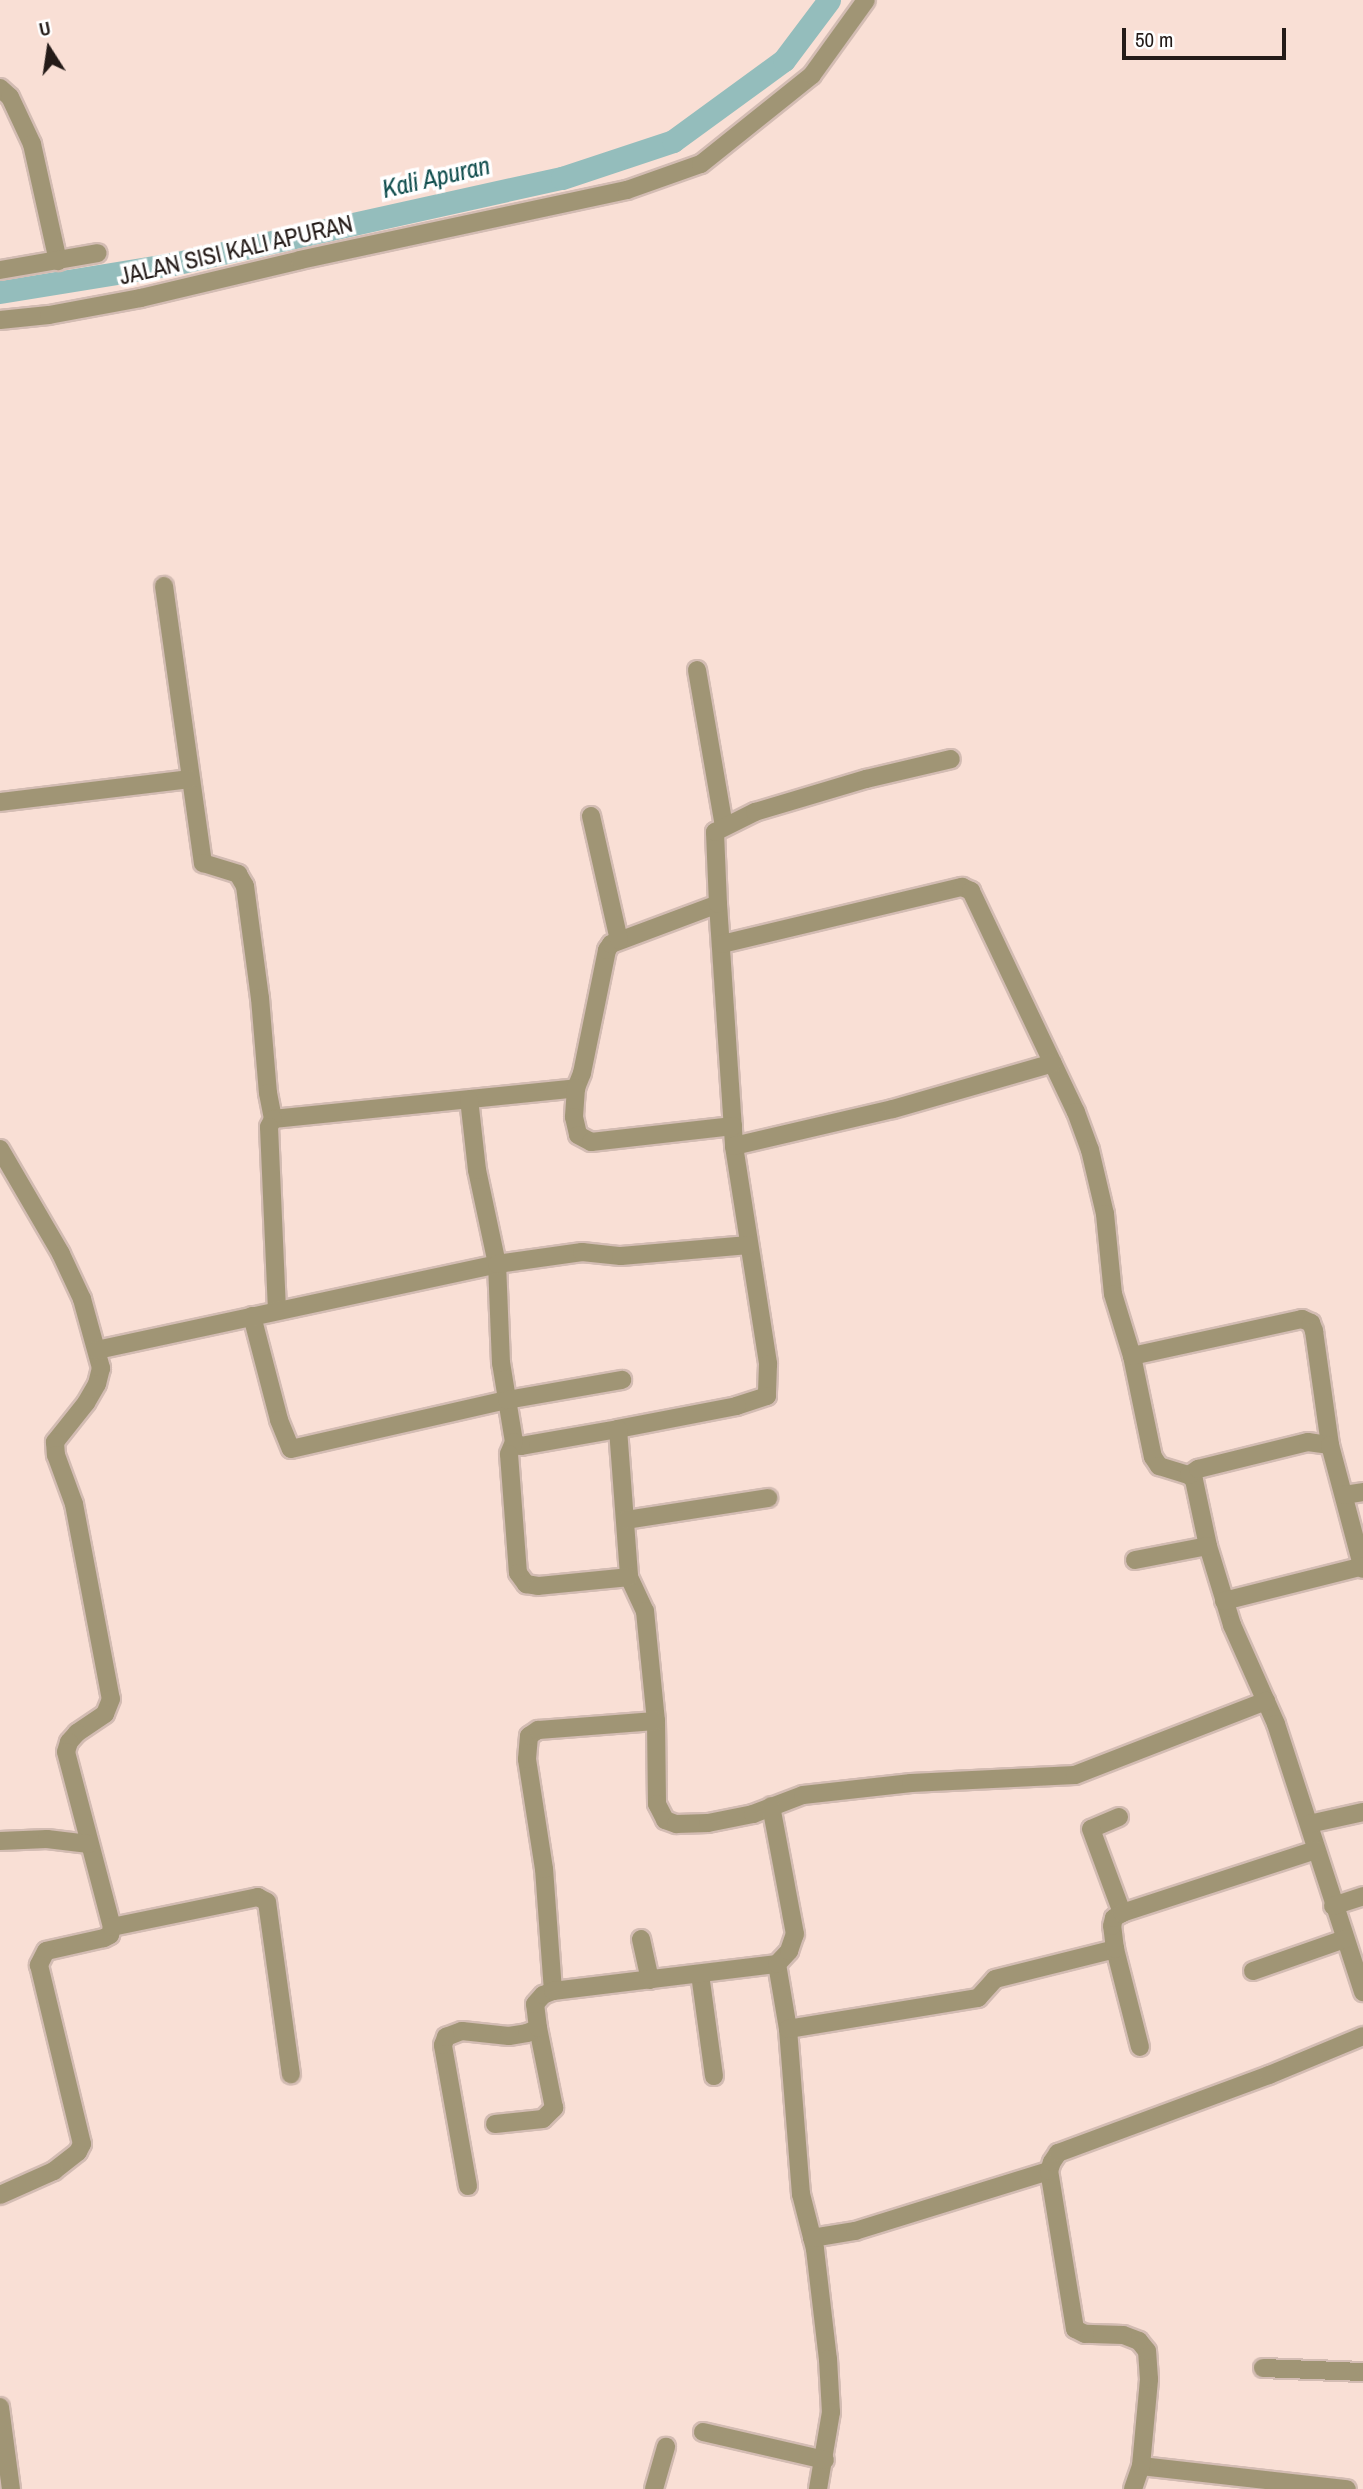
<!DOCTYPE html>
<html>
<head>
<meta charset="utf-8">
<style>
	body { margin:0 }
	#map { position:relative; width:1363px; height:2489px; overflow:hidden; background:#f9dfd5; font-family:"Archivo Narrow",sans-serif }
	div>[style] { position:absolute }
	.canal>* { height:23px; margin:-11.5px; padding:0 11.5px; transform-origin:11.5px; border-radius:11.5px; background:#94bdbc }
	.roads { filter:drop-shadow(2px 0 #d3bcb3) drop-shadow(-2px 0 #d3bcb3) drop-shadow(0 2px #d3bcb3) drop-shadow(0 -2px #d3bcb3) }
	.minor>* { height:18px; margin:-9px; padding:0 9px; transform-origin:9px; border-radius:9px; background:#a09575 }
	span { translate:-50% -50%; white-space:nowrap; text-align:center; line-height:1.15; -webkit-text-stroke:7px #fff; paint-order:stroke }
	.street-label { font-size:24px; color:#241b18 }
	.water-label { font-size:26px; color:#114e4e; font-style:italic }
	.north { position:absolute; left:14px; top:14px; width:70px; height:70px; -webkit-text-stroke:5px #fff; paint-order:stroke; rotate:348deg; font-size:19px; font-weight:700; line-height:28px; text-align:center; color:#241b18 }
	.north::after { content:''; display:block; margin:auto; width:24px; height:32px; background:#241b18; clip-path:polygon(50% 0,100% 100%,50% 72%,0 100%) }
	.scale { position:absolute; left:1122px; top:28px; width:164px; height:32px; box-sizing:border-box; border:4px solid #241b18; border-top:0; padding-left:9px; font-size:21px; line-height:24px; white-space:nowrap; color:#241b18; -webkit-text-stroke:5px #fff; paint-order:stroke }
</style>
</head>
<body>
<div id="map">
	<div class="canal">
		<i style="left:0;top:292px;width:175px;rotate:-9.2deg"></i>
		<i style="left:173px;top:264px;width:398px;rotate:-12.5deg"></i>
		<i style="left:562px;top:178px;width:117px;rotate:-18.4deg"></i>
		<i style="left:673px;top:141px;width:137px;rotate:-36.1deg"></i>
		<i style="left:784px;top:60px;width:75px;rotate:-53.1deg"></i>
	</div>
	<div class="roads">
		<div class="minor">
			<i style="left:0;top:88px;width:13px;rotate:42deg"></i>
			<i style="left:10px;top:97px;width:52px;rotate:64.9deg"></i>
			<i style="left:32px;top:144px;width:120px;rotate:77.5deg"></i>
			<i style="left:0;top:270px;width:99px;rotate:-9.8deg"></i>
			<i style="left:0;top:320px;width:49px;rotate:-5.8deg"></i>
			<i style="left:49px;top:315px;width:94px;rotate:-10.5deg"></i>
			<i style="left:141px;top:298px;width:163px;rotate:-13.4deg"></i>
			<i style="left:300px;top:260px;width:334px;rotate:-12.1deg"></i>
			<i style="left:627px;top:190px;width:78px;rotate:-19.4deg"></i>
			<i style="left:701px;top:164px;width:142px;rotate:-38.7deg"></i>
			<i style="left:812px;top:75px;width:92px;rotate:-54.2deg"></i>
			<i style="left:164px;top:586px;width:280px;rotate:82deg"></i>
			<i style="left:203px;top:863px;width:37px;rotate:17deg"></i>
			<i style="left:238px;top:874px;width:14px;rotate:60deg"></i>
			<i style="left:245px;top:886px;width:113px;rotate:82.4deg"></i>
			<i style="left:260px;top:998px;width:95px;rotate:85.2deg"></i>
			<i style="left:268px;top:1093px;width:26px;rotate:79deg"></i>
			<i style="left:273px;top:1119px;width:305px;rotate:-5.8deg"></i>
			<i style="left:576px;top:1088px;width:16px;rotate:-68deg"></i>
			<i style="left:582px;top:1073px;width:126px;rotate:-78.5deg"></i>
			<i style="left:607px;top:950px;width:7px;rotate:-56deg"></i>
			<i style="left:611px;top:944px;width:114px;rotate:-20.5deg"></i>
			<i style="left:718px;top:904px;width:243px;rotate:86.2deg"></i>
			<i style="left:734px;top:1146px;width:221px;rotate:81.1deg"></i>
			<i style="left:768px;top:1364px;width:32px;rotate:92deg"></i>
			<i style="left:767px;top:1396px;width:32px;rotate:162deg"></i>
			<i style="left:737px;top:1406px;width:121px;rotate:169.1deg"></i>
			<i style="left:618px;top:1429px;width:98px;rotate:170.1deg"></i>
			<i style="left:521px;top:1446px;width:8px;rotate:-150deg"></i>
			<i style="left:514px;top:1442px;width:80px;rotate:-99.3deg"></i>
			<i style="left:501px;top:1363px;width:99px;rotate:-92.3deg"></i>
			<i style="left:497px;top:1264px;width:96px;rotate:-102deg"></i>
			<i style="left:477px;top:1170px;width:71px;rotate:-96.4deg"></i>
			<i style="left:697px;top:670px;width:158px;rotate:80.2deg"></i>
			<i style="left:0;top:802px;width:191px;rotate:-6.9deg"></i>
			<i style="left:591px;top:816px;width:127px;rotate:77.3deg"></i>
			<i style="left:718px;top:904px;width:72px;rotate:-92.4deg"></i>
			<i style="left:715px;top:832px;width:45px;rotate:-26.6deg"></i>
			<i style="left:755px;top:812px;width:116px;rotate:-16.6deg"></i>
			<i style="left:866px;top:779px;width:87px;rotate:-13.2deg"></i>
			<i style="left:722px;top:944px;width:247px;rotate:-13.4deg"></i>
			<i style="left:962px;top:887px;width:10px;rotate:24deg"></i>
			<i style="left:971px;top:891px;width:245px;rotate:64.6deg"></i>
			<i style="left:1076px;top:1112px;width:40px;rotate:69.8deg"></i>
			<i style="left:1090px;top:1150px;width:66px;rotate:76.8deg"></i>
			<i style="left:1105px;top:1214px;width:80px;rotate:84.3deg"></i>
			<i style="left:1113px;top:1294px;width:65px;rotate:73deg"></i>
			<i style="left:1132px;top:1356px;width:103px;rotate:78.3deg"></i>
			<i style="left:1153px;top:1457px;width:11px;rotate:56deg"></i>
			<i style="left:1159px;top:1466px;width:31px;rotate:17deg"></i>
			<i style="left:1189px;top:1475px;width:7px;rotate:45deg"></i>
			<i style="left:1194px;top:1480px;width:67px;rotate:78deg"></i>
			<i style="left:1208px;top:1546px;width:83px;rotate:73.1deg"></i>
			<i style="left:1232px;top:1625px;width:108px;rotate:66deg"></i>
			<i style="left:1276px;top:1724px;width:282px;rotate:72deg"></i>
			<i style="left:576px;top:1088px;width:29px;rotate:94deg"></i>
			<i style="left:574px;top:1117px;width:18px;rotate:77deg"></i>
			<i style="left:578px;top:1135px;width:15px;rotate:28deg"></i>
			<i style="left:591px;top:1142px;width:143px;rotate:-6.4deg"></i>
			<i style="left:273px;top:1119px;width:9px;rotate:117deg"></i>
			<i style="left:269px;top:1127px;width:184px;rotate:87.5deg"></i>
			<i style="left:734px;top:1146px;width:163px;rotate:-13.1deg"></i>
			<i style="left:893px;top:1109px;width:166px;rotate:-16deg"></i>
			<i style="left:0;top:1149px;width:121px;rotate:59.8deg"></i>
			<i style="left:61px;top:1254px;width:50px;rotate:65deg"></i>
			<i style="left:82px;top:1299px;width:72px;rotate:74.6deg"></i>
			<i style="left:101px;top:1368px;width:16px;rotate:104deg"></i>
			<i style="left:97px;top:1384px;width:22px;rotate:120deg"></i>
			<i style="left:86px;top:1403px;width:50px;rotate:128.5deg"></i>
			<i style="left:55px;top:1442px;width:13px;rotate:86deg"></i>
			<i style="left:56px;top:1455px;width:52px;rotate:69.8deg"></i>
			<i style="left:74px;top:1504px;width:198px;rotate:79.3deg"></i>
			<i style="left:111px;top:1699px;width:16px;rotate:112deg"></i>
			<i style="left:105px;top:1714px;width:34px;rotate:146deg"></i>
			<i style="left:77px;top:1733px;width:12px;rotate:132deg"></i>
			<i style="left:69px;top:1742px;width:10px;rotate:107deg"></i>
			<i style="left:66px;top:1752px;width:181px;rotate:75.3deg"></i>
			<i style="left:112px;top:1927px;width:8px;rotate:104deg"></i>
			<i style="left:110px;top:1935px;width:7px;rotate:153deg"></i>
			<i style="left:104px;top:1938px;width:59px;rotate:167.4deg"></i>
			<i style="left:46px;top:1951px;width:16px;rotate:117deg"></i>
			<i style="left:39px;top:1965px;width:184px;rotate:76.5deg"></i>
			<i style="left:82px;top:2144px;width:9px;rotate:117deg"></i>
			<i style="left:78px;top:2152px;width:31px;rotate:142deg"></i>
			<i style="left:54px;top:2171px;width:59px;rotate:156deg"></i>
			<i style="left:252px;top:1316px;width:107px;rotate:75.4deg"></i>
			<i style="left:279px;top:1420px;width:31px;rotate:68deg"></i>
			<i style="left:291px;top:1449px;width:221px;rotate:-12.8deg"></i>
			<i style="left:507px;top:1400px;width:117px;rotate:-9.9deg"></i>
			<i style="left:97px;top:1350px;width:409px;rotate:-12.1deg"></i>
			<i style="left:497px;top:1264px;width:86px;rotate:-8deg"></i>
			<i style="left:582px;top:1252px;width:39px;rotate:6deg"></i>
			<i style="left:621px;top:1256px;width:128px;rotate:-4.9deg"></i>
			<i style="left:1132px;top:1356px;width:174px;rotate:-12.3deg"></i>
			<i style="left:1302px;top:1319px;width:10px;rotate:24deg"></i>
			<i style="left:1311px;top:1323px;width:9px;rotate:69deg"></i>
			<i style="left:1314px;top:1331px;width:115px;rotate:82deg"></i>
			<i style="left:618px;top:1429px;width:148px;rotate:85.7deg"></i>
			<i style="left:629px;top:1577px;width:38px;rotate:65deg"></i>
			<i style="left:645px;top:1611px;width:111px;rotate:84.3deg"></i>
			<i style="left:656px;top:1721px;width:83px;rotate:89.3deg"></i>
			<i style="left:657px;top:1804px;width:18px;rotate:63deg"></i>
			<i style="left:665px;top:1820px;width:12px;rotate:20deg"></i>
			<i style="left:676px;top:1824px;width:32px;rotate:-2deg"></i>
			<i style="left:708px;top:1823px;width:46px;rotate:-11.3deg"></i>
			<i style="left:753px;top:1814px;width:53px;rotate:-20.8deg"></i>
			<i style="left:803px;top:1795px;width:109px;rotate:-6.3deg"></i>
			<i style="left:911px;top:1783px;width:164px;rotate:-2.8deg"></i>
			<i style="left:1075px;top:1775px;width:205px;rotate:-21.2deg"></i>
			<i style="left:514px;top:1442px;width:13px;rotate:113deg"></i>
			<i style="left:509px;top:1454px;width:119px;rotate:85.7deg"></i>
			<i style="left:518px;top:1573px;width:14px;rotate:54deg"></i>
			<i style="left:526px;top:1584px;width:12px;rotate:9deg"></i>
			<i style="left:538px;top:1586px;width:91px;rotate:-5.6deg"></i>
			<i style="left:1189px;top:1475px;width:11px;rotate:-34deg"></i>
			<i style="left:1198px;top:1469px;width:113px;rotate:-13.8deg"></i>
			<i style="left:1308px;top:1442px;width:22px;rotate:8deg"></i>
			<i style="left:1330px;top:1445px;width:128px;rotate:75.1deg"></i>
			<i style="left:1344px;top:1495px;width:19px;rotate:-9deg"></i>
			<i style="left:626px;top:1520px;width:144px;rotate:-8.8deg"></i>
			<i style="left:1135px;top:1560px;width:74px;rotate:-10.9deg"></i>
			<i style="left:1224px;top:1601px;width:143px;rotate:-14.1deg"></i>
			<i style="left:1119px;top:1817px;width:30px;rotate:157deg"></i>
			<i style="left:1091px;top:1829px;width:90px;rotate:69.7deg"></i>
			<i style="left:1309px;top:1824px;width:55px;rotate:-12.5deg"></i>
			<i style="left:0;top:1841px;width:47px;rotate:-2.4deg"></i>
			<i style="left:47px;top:1839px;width:42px;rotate:6.8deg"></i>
			<i style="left:1333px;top:1906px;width:32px;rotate:-18deg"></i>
			<i style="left:112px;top:1927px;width:149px;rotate:-11.6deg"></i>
			<i style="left:258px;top:1897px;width:10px;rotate:29deg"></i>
			<i style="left:267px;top:1902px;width:174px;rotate:82.1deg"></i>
			<i style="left:641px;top:1939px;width:42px;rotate:77.6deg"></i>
			<i style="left:1115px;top:1949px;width:101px;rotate:75.7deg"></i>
			<i style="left:777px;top:1964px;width:66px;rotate:80.4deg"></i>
			<i style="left:788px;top:2029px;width:166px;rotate:85.5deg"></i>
			<i style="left:801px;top:2194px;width:57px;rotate:75.7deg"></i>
			<i style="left:815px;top:2249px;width:111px;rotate:83.3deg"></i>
			<i style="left:828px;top:2359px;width:53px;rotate:86.8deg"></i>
			<i style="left:831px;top:2412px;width:78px;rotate:99.6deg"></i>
			<i style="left:1253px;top:1971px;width:97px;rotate:-19.2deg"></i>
			<i style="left:700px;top:1974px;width:103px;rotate:82.2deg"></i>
			<i style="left:553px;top:1991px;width:122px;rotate:-94.2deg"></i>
			<i style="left:544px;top:1869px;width:111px;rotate:-98.8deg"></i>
			<i style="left:527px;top:1759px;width:23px;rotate:-85deg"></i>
			<i style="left:529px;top:1736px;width:11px;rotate:-34deg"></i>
			<i style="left:538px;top:1730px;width:118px;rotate:-4.4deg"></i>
			<i style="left:788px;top:2029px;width:193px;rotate:-9.3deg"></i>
			<i style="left:978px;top:1998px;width:25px;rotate:-48deg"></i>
			<i style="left:995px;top:1979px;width:124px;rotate:-14deg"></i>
			<i style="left:1115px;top:1949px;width:23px;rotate:-97deg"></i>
			<i style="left:1112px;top:1926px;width:8px;rotate:-76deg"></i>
			<i style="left:1114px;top:1918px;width:9px;rotate:-32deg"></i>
			<i style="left:1122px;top:1913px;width:204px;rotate:-18deg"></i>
			<i style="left:495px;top:2124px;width:48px;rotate:-5.9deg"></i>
			<i style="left:543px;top:2119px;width:16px;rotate:-45deg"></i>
			<i style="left:554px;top:2108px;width:82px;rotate:-101.3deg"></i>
			<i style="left:468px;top:2186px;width:143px;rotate:-100.1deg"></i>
			<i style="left:443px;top:2045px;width:9px;rotate:-69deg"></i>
			<i style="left:446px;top:2037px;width:17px;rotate:-21deg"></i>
			<i style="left:462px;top:2031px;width:47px;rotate:6.1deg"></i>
			<i style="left:509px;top:2036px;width:18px;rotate:-9deg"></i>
			<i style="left:527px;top:2033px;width:12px;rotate:-24deg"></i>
			<i style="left:538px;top:2028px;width:24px;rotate:-97deg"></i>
			<i style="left:535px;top:2004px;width:12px;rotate:-48deg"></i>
			<i style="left:543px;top:1995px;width:11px;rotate:-22deg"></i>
			<i style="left:553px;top:1991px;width:226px;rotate:-6.9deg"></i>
			<i style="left:777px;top:1964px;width:18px;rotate:-47deg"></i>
			<i style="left:789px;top:1951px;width:18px;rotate:-71deg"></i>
			<i style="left:795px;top:1934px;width:130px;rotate:-100.6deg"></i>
			<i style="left:812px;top:2238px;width:44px;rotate:-9.2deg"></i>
			<i style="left:855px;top:2231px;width:203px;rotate:-17.2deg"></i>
			<i style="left:1263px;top:2368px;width:100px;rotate:2.3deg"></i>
			<i style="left:0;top:2407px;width:83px;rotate:82.4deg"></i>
			<i style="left:703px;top:2432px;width:125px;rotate:12.9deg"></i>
			<i style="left:1141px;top:2466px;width:207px;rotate:6.4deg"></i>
			<i style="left:654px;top:2489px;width:44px;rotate:-74.1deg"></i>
			<i style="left:1133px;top:2489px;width:24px;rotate:-71deg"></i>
			<i style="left:1141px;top:2466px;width:87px;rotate:-84.7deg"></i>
			<i style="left:1149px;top:2379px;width:28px;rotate:-94deg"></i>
			<i style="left:1147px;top:2351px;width:13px;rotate:-129deg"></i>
			<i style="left:1139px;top:2341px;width:17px;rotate:-159deg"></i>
			<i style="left:1123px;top:2335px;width:38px;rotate:-178deg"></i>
			<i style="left:1085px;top:2334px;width:11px;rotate:-153deg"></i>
			<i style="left:1075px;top:2329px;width:160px;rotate:-99.3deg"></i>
			<i style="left:1049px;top:2171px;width:9px;rotate:-72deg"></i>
			<i style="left:1052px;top:2162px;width:11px;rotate:-56deg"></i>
			<i style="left:1058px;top:2153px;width:225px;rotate:-20.3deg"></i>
			<i style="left:1269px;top:2075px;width:102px;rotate:-22.5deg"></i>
		</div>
	</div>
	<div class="street-label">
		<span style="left:236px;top:250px;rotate:-13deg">JALAN SISI KALI APURAN</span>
	</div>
	<div class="water-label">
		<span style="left:436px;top:177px;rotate:-13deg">Kali Apuran</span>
	</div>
	<div class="north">U</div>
	<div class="scale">50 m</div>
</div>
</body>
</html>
